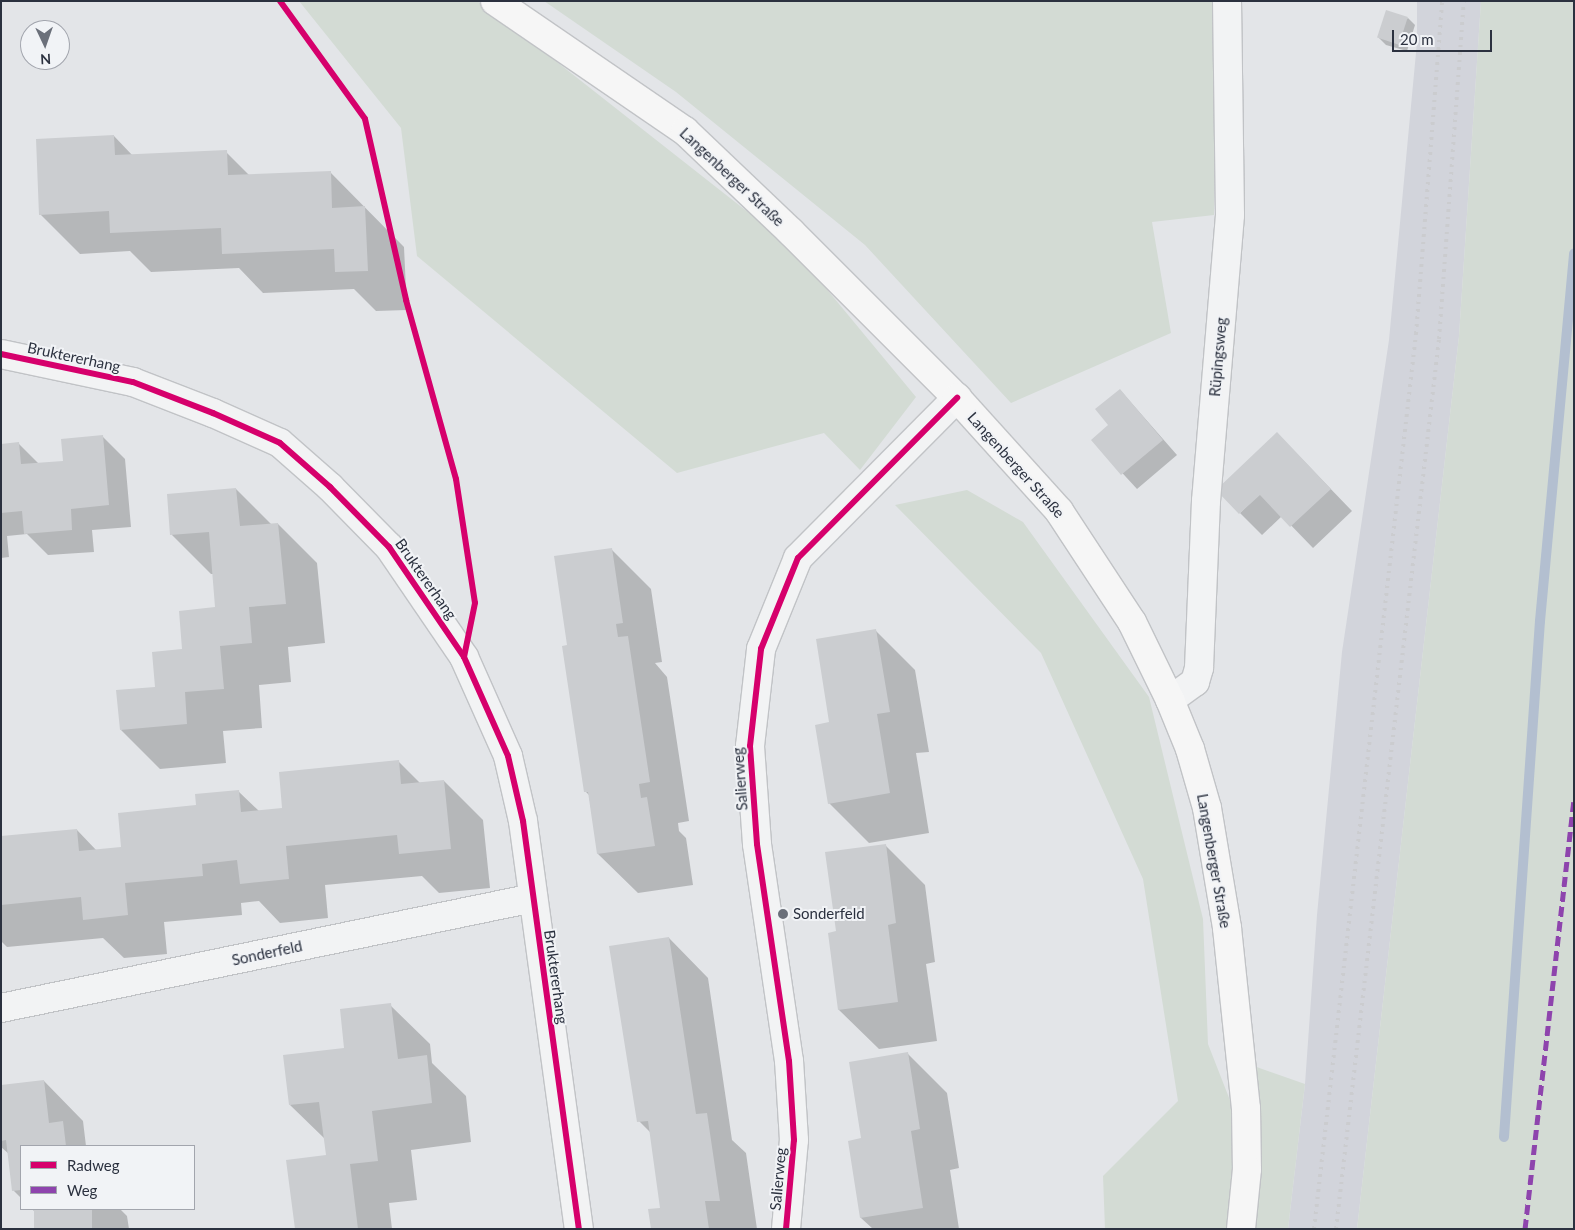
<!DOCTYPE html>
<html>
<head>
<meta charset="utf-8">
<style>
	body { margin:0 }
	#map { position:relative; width:1575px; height:1230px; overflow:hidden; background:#e3e5e8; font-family:Lato,sans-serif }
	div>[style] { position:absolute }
	.built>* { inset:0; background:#d2d4db }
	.green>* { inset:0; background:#d3dbd4 }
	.shadow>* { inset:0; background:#0003 }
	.stream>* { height:10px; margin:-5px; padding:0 5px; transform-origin:5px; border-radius:5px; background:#b3bfd0 }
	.building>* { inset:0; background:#cbcdd0; transform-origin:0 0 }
	.roads { filter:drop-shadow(1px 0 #c1c3c6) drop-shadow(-1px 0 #c1c3c6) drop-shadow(0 1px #c1c3c6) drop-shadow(0 -1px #c1c3c6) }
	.minor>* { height:28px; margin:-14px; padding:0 14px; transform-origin:14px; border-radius:14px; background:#f2f3f4 }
	.tertiary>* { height:28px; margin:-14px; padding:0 14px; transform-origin:14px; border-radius:14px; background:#f2f3f4 }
	.secondary>* { height:28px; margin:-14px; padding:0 14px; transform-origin:14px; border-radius:14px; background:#f6f6f6 }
	.rail>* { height:4px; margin-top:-2px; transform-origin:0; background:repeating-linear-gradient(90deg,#cbcccf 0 2.5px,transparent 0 7.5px) }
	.quiet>* { height:5px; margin-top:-2.5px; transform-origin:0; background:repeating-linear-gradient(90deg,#8e44ad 0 10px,transparent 0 15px) }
	.cycleway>* { height:6px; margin:-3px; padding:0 3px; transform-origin:3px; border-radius:3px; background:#d6006c }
	.dots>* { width:14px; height:14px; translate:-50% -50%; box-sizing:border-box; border:2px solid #f1f3f6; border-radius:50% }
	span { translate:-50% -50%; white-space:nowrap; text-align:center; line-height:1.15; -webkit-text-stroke:4px #f1f3f6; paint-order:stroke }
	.street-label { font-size:15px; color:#2b313f }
	.poi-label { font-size:15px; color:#2b313f }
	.left { translate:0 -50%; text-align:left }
	.frame { position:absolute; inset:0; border:2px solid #2b313f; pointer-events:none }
	.legend { position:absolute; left:20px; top:1145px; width:175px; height:65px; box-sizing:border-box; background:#f1f3f6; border:1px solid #a2a5ad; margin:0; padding:6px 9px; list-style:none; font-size:15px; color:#2b313f }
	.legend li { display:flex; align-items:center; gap:10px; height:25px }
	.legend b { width:25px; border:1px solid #a2a5ad }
	.north { position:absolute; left:20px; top:20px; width:50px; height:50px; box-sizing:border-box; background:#f1f3f6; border:1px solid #a2a5ad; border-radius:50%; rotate:177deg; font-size:14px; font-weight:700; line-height:20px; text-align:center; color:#2b313f }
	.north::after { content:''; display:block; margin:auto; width:18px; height:22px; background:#6b707a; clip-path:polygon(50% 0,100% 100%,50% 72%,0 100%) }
	.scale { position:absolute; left:1392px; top:30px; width:100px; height:22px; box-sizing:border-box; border:2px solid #2b313f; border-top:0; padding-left:6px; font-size:15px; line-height:18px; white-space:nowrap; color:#2b313f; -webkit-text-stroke:4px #f1f3f6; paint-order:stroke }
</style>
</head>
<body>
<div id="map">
	<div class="built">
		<i style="clip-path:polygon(1417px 1px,1481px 1px,1459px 336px,1357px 1229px,1288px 1229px,1305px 1084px,1317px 915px,1342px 652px,1389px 340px,1417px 42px)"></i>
	</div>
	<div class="green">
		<i style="clip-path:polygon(299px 1px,477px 1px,501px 18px,791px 246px,916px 397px,860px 470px,824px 433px,677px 473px,417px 256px,401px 128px)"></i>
		<i style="clip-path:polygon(544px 1px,1214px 1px,1214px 215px,1152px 222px,1171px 333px,1011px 403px,865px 245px,676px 92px)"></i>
		<i style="clip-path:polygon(1481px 1px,1574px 1px,1574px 1229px,1357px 1229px,1459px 336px)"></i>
		<i style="clip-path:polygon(967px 490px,1023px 522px,1149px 697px,1203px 919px,1208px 1044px,1233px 1108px,1232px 1229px,1105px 1229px,1103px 1176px,1178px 1101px,1143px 879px,1041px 653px,895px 505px)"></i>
		<i style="clip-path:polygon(1251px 1065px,1305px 1084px,1288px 1229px,1249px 1229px)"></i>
	</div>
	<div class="shadow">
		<i style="clip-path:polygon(1408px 18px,1415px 25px,1407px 51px,1386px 45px,1379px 38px)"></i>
		<i style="clip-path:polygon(114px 136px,133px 156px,226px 152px,250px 176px,330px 172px,404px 247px,407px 310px,376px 311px,354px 289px,263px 293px,239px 268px,151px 272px,130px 251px,80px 254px,40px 214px)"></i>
		<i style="clip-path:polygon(1120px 390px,1177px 455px,1137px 489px,1092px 440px,1110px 425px)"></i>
		<i style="clip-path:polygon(103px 437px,125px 459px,131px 527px,92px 530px,94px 552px,48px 555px,27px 534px,7px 536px,9px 557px,1px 558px,1px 445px,18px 443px,39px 464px,65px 462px)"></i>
		<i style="clip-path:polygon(1299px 456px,1352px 511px,1313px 548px,1282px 516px,1262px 535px,1240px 513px)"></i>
		<i style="clip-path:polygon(236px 489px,271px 524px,278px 524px,317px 563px,325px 643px,288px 647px,291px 682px,259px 685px,262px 728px,223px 731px,226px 763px,160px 769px,121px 730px,156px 688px,217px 609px,214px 574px,211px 574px,172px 535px,168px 495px)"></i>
		<i style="clip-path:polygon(611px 549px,651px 589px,662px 662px,655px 663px,667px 677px,689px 821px,678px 823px,679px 831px,686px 838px,693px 885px,638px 893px,598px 854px,589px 795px,585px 791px,568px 646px)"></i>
		<i style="clip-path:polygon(876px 631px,915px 670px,929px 752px,916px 753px,929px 833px,869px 843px,829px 803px,831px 723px)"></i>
		<i style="clip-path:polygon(398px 761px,420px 783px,444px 781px,483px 820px,490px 888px,439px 893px,422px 876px,325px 885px,328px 918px,280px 923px,259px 901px,241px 903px,242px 915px,164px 922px,167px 954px,124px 958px,103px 938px,7px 947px,1px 941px,1px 838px,77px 830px,97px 851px,123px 848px,198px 807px,238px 791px,259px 811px,284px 809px)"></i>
		<i style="clip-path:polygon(885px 845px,925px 885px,935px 962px,926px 964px,937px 1041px,879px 1049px,839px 1010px,837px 932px)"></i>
		<i style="clip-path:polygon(669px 938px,708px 978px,732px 1140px,746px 1153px,757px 1229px,652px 1229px,662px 1209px,651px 1133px,639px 1121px)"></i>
		<i style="clip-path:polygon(390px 1005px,430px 1044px,432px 1063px,466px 1096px,471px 1142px,411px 1150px,417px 1200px,389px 1203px,392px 1229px,296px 1229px,327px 1156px,325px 1139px,290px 1105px)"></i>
		<i style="clip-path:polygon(907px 1053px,947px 1093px,959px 1168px,950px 1170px,959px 1229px,873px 1229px,861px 1218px,862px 1139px)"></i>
		<i style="clip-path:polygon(44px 1081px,83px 1121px,86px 1146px,21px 1146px,21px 1198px,13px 1190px,9px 1154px,1px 1147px,1px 1086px)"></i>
		<i style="clip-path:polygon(32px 1209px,120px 1209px,127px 1216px,129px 1229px,38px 1229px,36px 1213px)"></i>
	</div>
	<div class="stream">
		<i style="left:1504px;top:1137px;width:517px;rotate:-86.01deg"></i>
		<i style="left:1540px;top:621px;width:369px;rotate:-84.7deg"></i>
	</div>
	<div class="building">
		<i style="left:1386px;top:10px;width:23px;height:29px;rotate:18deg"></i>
		<i style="clip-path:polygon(114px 135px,115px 155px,227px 150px,228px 175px,331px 171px,332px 208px,365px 206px,368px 271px,335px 272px,334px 249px,222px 254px,221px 228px,110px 233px,109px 211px,39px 215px,36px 139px)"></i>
		<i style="clip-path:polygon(1120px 389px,1163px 440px,1121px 475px,1091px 440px,1108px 425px,1095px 409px)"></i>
		<i style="clip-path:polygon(1277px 432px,1331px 489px,1290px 527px,1260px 495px,1239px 514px,1216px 490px)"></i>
		<i style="clip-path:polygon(103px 435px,109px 505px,71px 509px,72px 530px,24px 534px,22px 511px,1px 513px,1px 444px,19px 442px,21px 464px,63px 461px,61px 439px)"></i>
		<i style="clip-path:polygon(236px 488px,240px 526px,278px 523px,286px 604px,249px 607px,252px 643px,220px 646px,224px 689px,185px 692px,187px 724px,120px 730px,116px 690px,155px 687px,152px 652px,182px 649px,179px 611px,215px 607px,209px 532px,170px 535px,167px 494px)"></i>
		<i style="clip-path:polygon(612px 548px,623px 623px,616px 624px,618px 637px,628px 636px,650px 782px,639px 784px,641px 798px,647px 797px,655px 846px,597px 854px,588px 792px,584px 792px,562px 646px,567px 645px,554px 556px)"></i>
		<i style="clip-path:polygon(876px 629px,890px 712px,877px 714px,890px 793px,828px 804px,815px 725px,829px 722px,816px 639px)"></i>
		<i style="clip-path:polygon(399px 760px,401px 784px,444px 780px,451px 849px,399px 854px,397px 835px,286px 846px,289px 879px,240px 884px,237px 860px,202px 864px,203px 876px,125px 883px,128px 915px,83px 920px,81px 897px,1px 905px,1px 836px,77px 829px,79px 851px,121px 847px,118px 813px,196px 805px,195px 794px,239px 790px,241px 812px,282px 808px,279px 772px)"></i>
		<i style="clip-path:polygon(886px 844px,896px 923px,888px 925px,898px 1002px,838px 1010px,828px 933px,836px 931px,825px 852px)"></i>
		<i style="clip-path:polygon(669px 937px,696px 1114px,707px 1113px,720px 1201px,705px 1201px,709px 1229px,651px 1229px,648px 1209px,660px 1208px,648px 1121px,637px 1122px,609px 946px)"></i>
		<i style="clip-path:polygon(391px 1003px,398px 1059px,427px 1055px,432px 1103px,372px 1111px,378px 1161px,350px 1164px,358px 1229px,295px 1229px,286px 1160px,326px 1155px,319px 1102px,289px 1105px,283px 1055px,344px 1048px,340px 1009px)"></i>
		<i style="clip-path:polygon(908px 1052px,920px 1129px,911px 1131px,923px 1208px,860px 1218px,848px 1141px,861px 1138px,849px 1062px)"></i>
		<i style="clip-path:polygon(44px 1080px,49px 1123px,63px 1121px,66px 1146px,21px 1146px,21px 1190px,12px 1191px,6px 1140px,1px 1141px,1px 1085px)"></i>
		<i style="left:34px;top:1209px;width:58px;height:20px"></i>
	</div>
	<div class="roads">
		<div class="minor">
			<i style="left:1px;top:354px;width:135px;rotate:12deg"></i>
			<i style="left:133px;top:382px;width:86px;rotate:21.2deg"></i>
			<i style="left:213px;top:413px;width:73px;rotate:24.1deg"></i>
			<i style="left:280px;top:443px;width:67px;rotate:41.3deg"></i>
			<i style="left:330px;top:487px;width:84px;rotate:45.5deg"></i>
			<i style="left:389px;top:547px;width:133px;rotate:55.7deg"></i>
			<i style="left:464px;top:657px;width:108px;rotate:66deg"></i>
			<i style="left:508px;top:756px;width:67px;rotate:77deg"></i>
			<i style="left:523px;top:821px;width:412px;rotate:82.2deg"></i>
			<i style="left:1170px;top:700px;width:31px;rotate:-36deg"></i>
			<i style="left:1195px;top:682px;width:15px;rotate:-74deg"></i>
			<i style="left:1199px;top:668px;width:167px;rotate:-87.6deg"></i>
			<i style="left:1206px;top:501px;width:287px;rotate:-85.2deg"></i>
			<i style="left:1230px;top:215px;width:214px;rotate:-90.8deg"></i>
			<i style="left:1px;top:1008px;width:543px;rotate:-11.68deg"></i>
		</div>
		<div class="tertiary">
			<i style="left:786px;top:1229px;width:89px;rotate:-84.9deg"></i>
			<i style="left:794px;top:1140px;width:79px;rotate:-93.6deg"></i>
			<i style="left:789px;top:1061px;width:219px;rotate:-98.4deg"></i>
			<i style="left:757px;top:844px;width:98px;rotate:-94.1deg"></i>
			<i style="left:750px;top:746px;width:98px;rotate:-83.5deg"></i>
			<i style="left:761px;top:649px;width:98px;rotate:-67.9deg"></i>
			<i style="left:798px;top:558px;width:226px;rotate:-45.2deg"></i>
		</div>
		<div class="secondary">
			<i style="left:495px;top:1px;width:230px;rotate:34.4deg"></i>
			<i style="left:685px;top:131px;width:146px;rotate:43.6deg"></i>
			<i style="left:791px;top:232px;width:235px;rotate:45deg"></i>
			<i style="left:957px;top:398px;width:152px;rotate:47.9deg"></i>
			<i style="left:1059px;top:511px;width:133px;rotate:56.7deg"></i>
			<i style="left:1132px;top:622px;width:87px;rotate:64deg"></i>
			<i style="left:1170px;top:700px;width:53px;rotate:67.8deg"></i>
			<i style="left:1190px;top:749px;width:61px;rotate:73.9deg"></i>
			<i style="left:1207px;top:808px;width:122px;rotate:80.5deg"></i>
			<i style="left:1227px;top:928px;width:181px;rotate:84deg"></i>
			<i style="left:1246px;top:1108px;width:61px;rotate:89.1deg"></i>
			<i style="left:1247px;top:1169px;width:60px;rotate:95.7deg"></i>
		</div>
	</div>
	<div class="rail">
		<i style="left:1314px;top:1229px;width:901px;rotate:-83.5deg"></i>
		<i style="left:1416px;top:334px;width:334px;rotate:-85.5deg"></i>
		<i style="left:1336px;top:1229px;width:896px;rotate:-83.4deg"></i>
		<i style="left:1439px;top:339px;width:339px;rotate:-85.8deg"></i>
	</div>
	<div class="quiet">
		<i style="left:1525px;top:1229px;width:430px;rotate:-83.5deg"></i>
	</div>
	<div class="cycleway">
		<i style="left:280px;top:1px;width:145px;rotate:54.2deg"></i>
		<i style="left:365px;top:119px;width:186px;rotate:77.2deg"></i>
		<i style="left:406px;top:300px;width:186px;rotate:74.4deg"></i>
		<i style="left:456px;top:479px;width:125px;rotate:81.3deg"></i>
		<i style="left:475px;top:603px;width:55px;rotate:101.5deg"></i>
		<i style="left:1px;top:354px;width:135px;rotate:12deg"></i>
		<i style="left:133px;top:382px;width:86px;rotate:21.2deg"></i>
		<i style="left:213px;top:413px;width:73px;rotate:24.1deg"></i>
		<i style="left:280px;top:443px;width:67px;rotate:41.3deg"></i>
		<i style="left:330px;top:487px;width:84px;rotate:45.5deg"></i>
		<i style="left:389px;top:547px;width:133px;rotate:55.7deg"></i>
		<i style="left:464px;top:657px;width:108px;rotate:66deg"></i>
		<i style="left:508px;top:756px;width:67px;rotate:77deg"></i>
		<i style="left:523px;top:821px;width:412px;rotate:82.2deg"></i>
		<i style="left:786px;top:1229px;width:89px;rotate:-84.9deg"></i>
		<i style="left:794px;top:1140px;width:79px;rotate:-93.6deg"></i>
		<i style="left:789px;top:1061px;width:219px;rotate:-98.4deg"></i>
		<i style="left:757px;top:844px;width:98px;rotate:-94.1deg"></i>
		<i style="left:750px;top:746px;width:98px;rotate:-83.5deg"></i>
		<i style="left:761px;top:649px;width:98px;rotate:-67.9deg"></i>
		<i style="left:798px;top:558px;width:226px;rotate:-45.2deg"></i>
	</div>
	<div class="dots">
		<i style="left:783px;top:914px;background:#6b707a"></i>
	</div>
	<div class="street-label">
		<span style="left:732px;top:177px;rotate:43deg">Langenberger Straße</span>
		<span style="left:74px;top:357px;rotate:12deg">Bruktererhang</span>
		<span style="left:1218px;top:357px;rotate:-85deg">Rüpingsweg</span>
		<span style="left:1016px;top:465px;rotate:48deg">Langenberger Straße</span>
		<span style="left:426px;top:579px;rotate:55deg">Bruktererhang</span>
		<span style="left:740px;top:779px;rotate:-94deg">Salierweg</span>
		<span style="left:1214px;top:861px;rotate:80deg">Langenberger Straße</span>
		<span style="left:267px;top:953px;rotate:-12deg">Sonderfeld</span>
		<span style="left:556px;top:977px;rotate:82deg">Bruktererhang</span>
		<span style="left:778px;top:1179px;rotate:-85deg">Salierweg</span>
	</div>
	<div class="poi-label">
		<span class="left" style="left:793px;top:914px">Sonderfeld</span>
	</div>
	<div class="frame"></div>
	<ul class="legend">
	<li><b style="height:6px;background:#d6006c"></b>Radweg</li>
	<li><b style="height:6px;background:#8e44ad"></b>Weg</li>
	</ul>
	<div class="north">N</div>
	<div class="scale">20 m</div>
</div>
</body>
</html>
